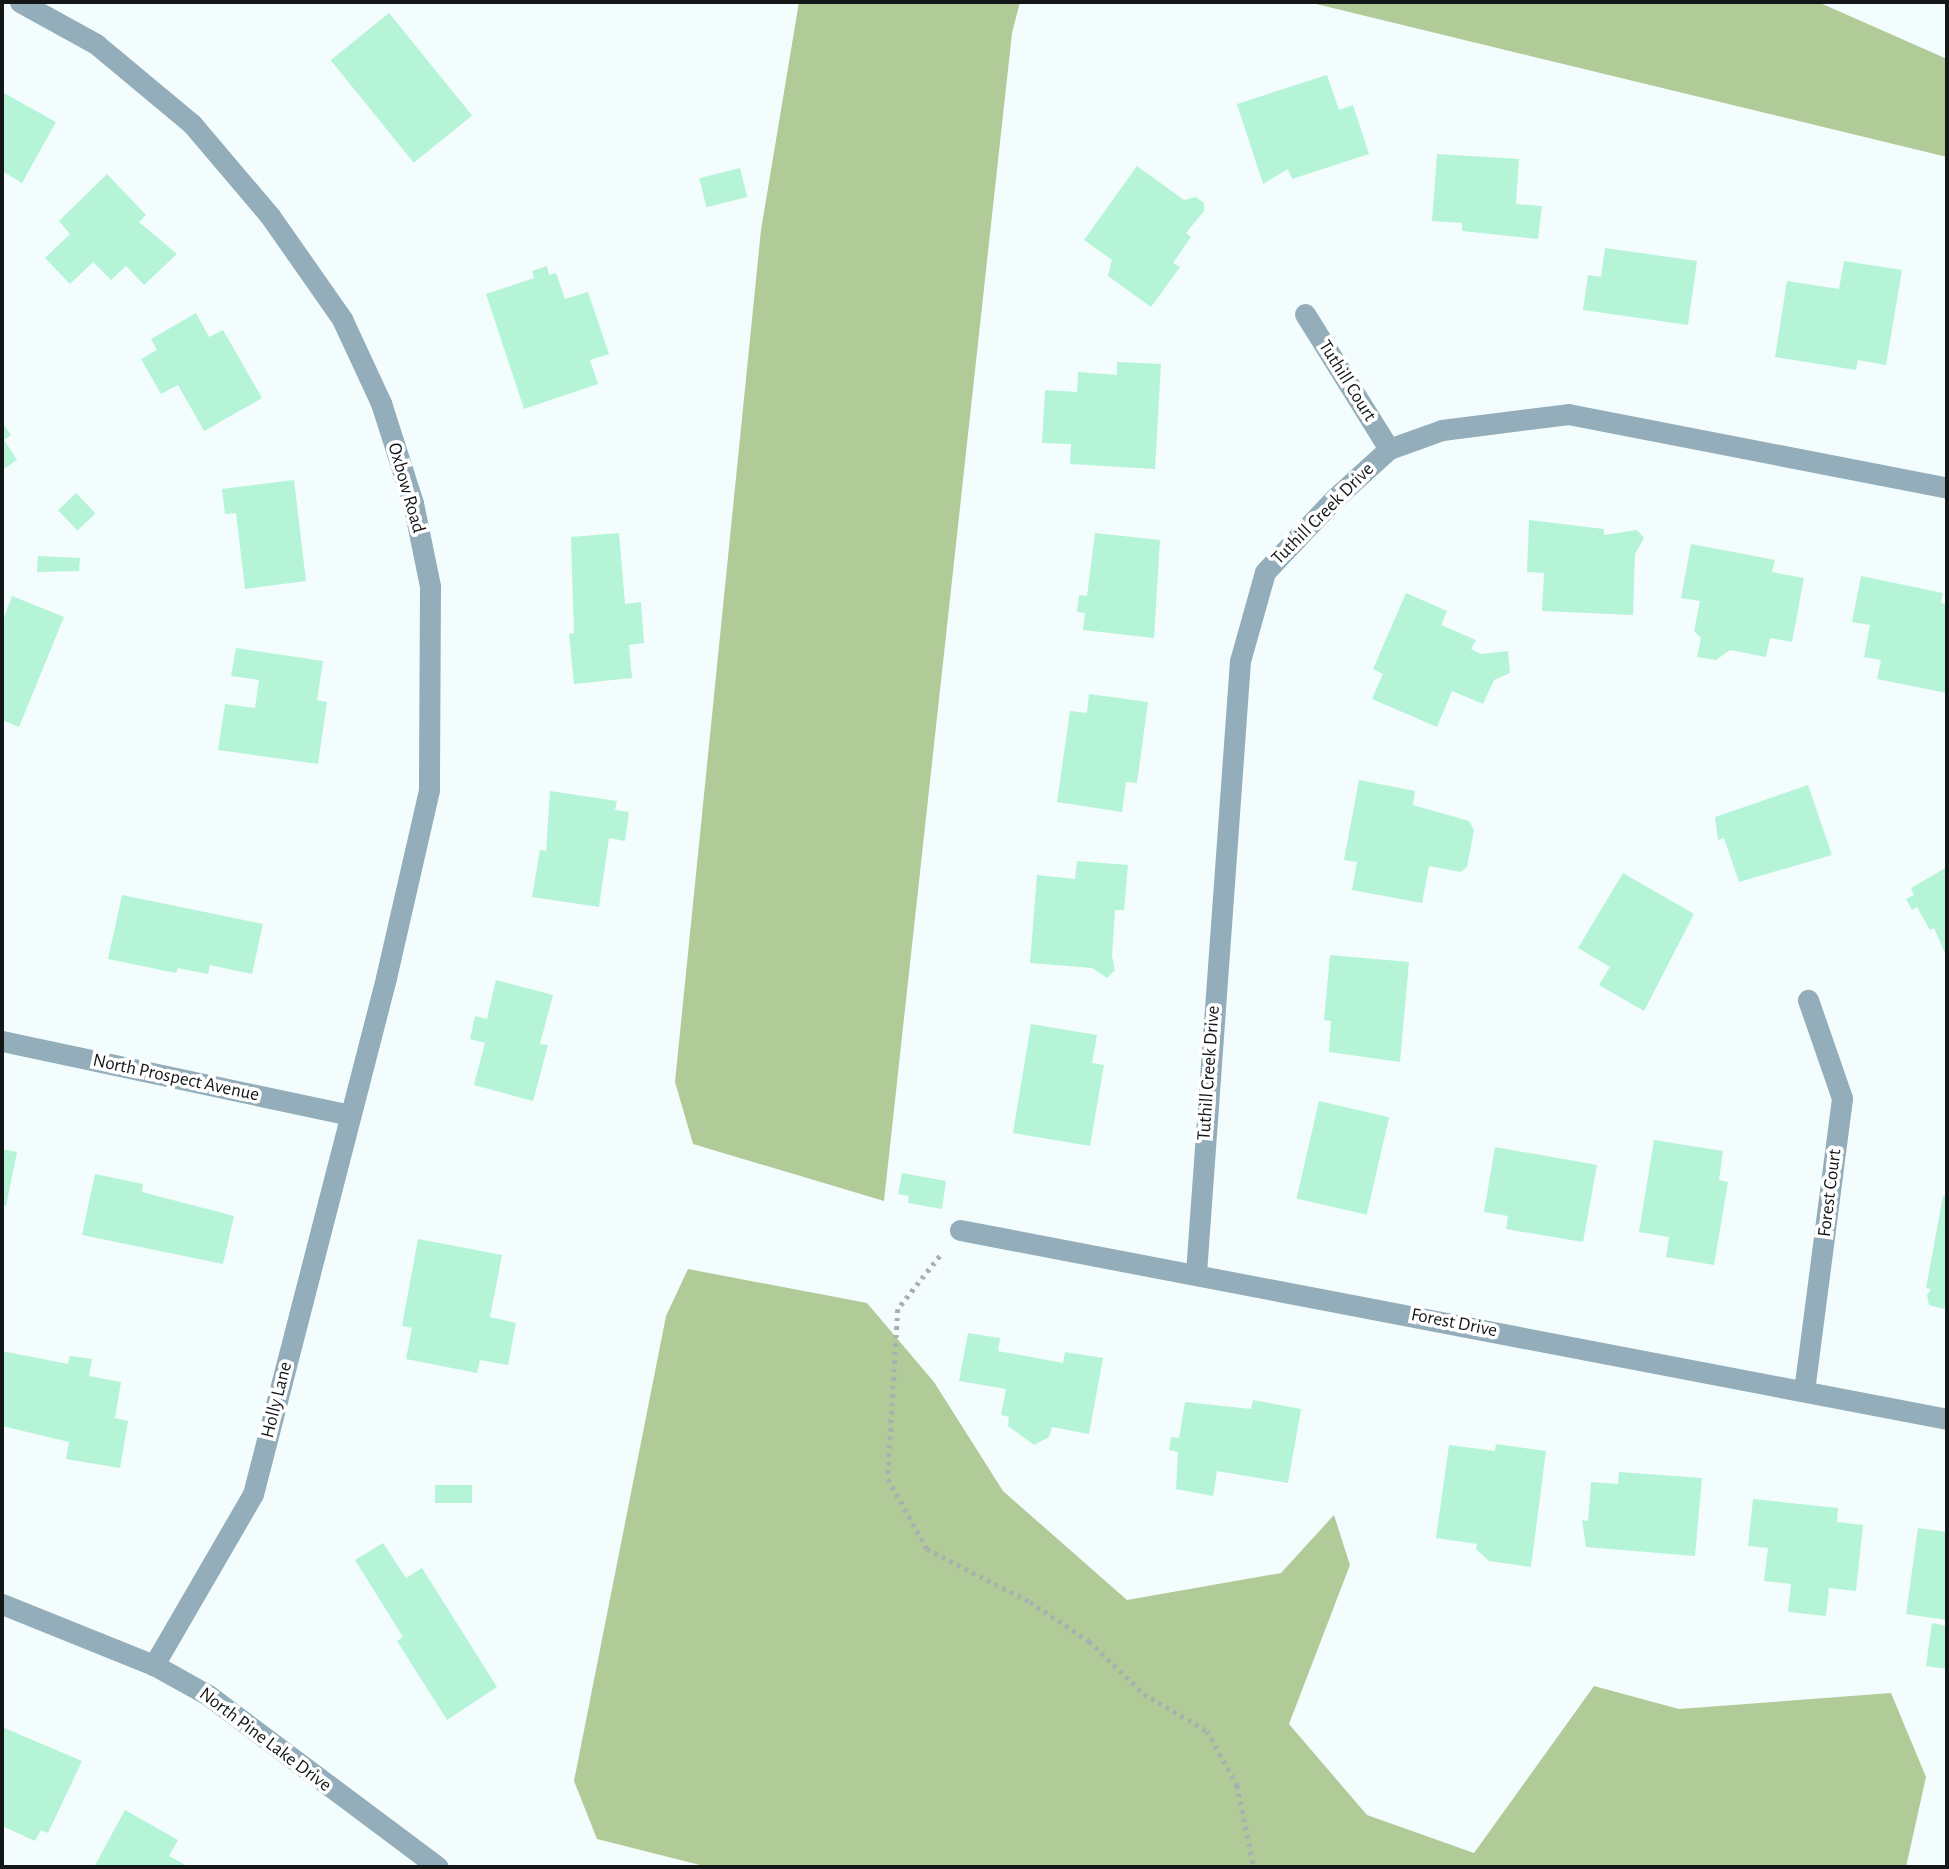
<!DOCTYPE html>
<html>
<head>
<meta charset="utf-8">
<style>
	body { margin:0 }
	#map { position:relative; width:1949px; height:1869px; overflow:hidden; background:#f4fdfd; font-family:"Alegreya Sans",sans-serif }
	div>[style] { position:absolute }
	.forest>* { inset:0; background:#b0cb98 }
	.building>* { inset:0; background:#b5f4d6; transform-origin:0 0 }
	.path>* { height:4.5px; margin-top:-2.25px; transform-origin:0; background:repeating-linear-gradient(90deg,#a9b0b0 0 3.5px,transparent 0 8.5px) }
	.street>* { height:21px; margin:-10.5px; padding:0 10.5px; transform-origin:10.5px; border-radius:10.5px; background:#93adba }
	span { translate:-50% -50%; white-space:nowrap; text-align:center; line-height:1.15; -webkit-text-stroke:7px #fff; paint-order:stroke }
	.street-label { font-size:19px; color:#141717 }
	.frame { position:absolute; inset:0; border:4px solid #141717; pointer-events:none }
</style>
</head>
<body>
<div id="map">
	<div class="forest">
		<i style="clip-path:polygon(799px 2px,1020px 2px,1012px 33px,884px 1201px,693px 1144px,675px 1082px,761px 230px)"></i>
		<i style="clip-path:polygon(1308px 2px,1818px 2px,1947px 59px,1947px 157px)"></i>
		<i style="clip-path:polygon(688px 1269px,867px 1303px,934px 1382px,1003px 1491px,1127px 1600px,1281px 1573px,1334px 1515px,1350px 1565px,1289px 1724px,1367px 1815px,1474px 1853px,1594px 1686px,1679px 1709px,1891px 1693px,1926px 1777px,1906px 1867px,708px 1867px,597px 1839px,574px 1781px,666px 1316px)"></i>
	</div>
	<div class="building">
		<i style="left:389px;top:13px;width:132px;height:75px;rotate:51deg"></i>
		<i style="clip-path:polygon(1327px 75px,1339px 110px,1353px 105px,1369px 154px,1292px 179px,1288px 169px,1263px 184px,1237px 104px)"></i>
		<i style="clip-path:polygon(2px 92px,56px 122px,22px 183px,2px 171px)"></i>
		<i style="clip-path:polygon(1437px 154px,1519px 159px,1516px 204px,1542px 206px,1538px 239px,1462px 231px,1462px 223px,1432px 221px)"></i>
		<i style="clip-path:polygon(1137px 166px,1184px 200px,1196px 197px,1204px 203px,1204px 211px,1186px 233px,1191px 237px,1173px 263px,1180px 267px,1151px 307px,1108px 276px,1112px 260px,1084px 240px)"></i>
		<i style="left:740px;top:168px;width:30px;height:42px;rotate:76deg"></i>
		<i style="clip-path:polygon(107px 174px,146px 215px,139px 222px,177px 254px,144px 285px,126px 266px,111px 280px,93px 262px,70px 284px,45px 258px,70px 234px,59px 221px)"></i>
		<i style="clip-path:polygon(1605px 248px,1697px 261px,1688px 325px,1583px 310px,1588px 275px,1601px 277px)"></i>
		<i style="clip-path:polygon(1844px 261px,1902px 270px,1886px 365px,1858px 360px,1856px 370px,1775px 357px,1787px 281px,1839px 289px)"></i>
		<i style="clip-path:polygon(547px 266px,549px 275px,556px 273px,565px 299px,588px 292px,609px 354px,590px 360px,598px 384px,524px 409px,486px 294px,534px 278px,532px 271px)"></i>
		<i style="clip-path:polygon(196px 313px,209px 337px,223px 330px,262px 398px,204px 431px,178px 385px,161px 394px,141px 359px,157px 350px,151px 339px)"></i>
		<i style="clip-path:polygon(1117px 362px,1161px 364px,1155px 469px,1070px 464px,1071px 444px,1042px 443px,1045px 390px,1077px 392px,1078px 372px,1117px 375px)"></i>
		<i style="clip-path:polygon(2px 422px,11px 435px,4px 440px,17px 460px,2px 470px)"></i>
		<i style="clip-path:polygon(294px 480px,306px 581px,245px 589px,236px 513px,225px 514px,222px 489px)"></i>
		<i style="left:76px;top:493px;width:28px;height:25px;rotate:46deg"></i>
		<i style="clip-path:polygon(1529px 520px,1604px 529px,1604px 535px,1637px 530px,1644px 538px,1635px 554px,1633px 615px,1542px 611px,1544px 573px,1527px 572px)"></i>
		<i style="clip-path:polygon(619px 533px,625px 604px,641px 602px,644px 643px,629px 645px,632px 678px,574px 684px,569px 634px,574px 633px,571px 537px)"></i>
		<i style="clip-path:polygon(1095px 533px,1160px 540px,1154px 638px,1083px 630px,1085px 613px,1077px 612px,1079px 595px,1087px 596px)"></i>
		<i style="clip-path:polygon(1691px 544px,1775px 560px,1772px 572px,1804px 578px,1792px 642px,1770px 638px,1766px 657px,1730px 650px,1716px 660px,1697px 657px,1701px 638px,1694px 631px,1700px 601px,1681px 598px)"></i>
		<i style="clip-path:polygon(38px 556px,80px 558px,79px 571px,37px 572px)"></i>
		<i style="clip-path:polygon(1861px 576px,1943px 593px,1941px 603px,1947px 604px,1947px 693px,1877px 679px,1881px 660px,1864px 657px,1870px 625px,1852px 622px)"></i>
		<i style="clip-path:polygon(1406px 593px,1447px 611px,1441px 625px,1476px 640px,1471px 649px,1481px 654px,1508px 651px,1510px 673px,1494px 680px,1483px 704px,1452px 691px,1437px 727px,1372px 699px,1383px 674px,1373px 669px)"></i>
		<i style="clip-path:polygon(12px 596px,64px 617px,19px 727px,2px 720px,2px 623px)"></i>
		<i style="clip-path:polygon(236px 648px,323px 661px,317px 700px,327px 702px,318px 764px,218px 750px,225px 704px,255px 708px,259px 680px,231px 676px)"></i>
		<i style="clip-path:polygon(1089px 694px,1148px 702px,1137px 783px,1126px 782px,1122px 812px,1057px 802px,1070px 711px,1087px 713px)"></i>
		<i style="clip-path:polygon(1359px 780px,1415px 791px,1413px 805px,1469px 821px,1474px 830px,1467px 867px,1461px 872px,1429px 866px,1422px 903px,1352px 890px,1357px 862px,1344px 860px)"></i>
		<i style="clip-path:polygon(1808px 785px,1832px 855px,1739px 882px,1724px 838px,1718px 840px,1715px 817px)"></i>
		<i style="clip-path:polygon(550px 791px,617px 801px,615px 810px,629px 812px,625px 841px,609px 838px,599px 907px,532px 897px,540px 850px,546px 851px)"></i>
		<i style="clip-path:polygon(1077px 861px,1128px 865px,1124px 910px,1115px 910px,1112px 956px,1115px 970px,1107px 978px,1092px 968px,1030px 963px,1037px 875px,1075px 879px)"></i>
		<i style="clip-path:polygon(1947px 867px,1947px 958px,1934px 928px,1930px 930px,1917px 907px,1912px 910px,1906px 899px,1914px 895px,1911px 888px)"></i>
		<i style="clip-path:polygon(1623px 873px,1694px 914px,1644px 1011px,1599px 985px,1610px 967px,1578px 948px)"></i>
		<i style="clip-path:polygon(122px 895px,263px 924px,252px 974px,210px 965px,208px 974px,178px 968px,176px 973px,108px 959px)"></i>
		<i style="clip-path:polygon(1330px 955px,1409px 962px,1400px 1062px,1329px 1052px,1331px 1021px,1324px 1020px)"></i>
		<i style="clip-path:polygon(496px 980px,553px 995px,540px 1044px,548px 1045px,533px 1101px,474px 1085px,485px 1043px,470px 1039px,475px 1016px,487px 1019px)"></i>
		<i style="clip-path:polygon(1031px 1024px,1097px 1035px,1092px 1063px,1104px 1065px,1090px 1146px,1013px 1133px)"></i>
		<i style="left:1319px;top:1101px;width:72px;height:100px;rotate:13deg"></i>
		<i style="clip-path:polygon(1654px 1140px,1723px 1151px,1719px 1180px,1728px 1182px,1714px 1265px,1666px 1257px,1669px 1237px,1639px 1232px)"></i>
		<i style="clip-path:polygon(1495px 1147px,1597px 1165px,1583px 1242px,1506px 1229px,1508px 1216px,1484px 1212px)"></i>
		<i style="clip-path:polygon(2px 1149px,17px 1152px,6px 1206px,2px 1205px)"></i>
		<i style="clip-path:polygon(902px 1173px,946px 1181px,942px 1209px,908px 1203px,909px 1196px,898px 1194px)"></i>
		<i style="clip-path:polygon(95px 1174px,143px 1184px,142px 1192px,234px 1216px,223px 1264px,82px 1235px)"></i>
		<i style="clip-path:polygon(1943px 1196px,1947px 1196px,1947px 1304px,1943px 1309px,1929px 1305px,1927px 1295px,1931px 1289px,1926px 1288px)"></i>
		<i style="clip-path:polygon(418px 1239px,502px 1255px,490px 1317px,516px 1323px,508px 1365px,480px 1360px,477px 1373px,406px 1359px,412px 1328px,402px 1326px)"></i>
		<i style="clip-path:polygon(968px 1333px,1000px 1338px,998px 1351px,1063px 1363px,1065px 1352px,1103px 1358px,1089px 1434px,1052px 1427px,1049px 1437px,1034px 1445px,1008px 1426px,1009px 1417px,1001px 1415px,1006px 1389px,959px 1381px)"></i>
		<i style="clip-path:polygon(2px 1351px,68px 1364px,70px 1356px,92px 1359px,89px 1376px,121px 1382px,115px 1418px,128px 1421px,120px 1468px,66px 1459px,69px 1442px,2px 1426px)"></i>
		<i style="clip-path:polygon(1253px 1400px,1301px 1409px,1288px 1483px,1217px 1471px,1213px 1496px,1176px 1489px,1178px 1452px,1169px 1450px,1171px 1437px,1179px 1438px,1185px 1402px,1251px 1409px)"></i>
		<i style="clip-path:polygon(1496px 1444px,1546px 1451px,1531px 1567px,1489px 1561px,1476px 1549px,1477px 1544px,1436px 1538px,1449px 1445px,1495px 1451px)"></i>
		<i style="clip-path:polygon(1619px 1472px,1702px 1478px,1695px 1556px,1586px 1547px,1582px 1520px,1588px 1521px,1591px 1482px,1618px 1484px)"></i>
		<i style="left:472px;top:1485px;width:18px;height:37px;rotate:90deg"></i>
		<i style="clip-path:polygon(1753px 1499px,1838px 1508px,1837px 1522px,1863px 1525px,1856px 1591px,1829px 1588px,1826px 1616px,1788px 1612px,1791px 1584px,1764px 1581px,1768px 1548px,1748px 1546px)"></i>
		<i style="clip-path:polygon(1918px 1528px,1947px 1532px,1947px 1620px,1906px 1614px)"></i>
		<i style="clip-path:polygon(383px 1543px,406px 1578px,422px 1568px,497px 1687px,447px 1720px,397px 1641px,403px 1637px,355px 1560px)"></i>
		<i style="clip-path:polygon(1932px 1623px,1947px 1626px,1947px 1669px,1926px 1666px)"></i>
		<i style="clip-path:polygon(2px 1727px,82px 1761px,48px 1833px,41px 1830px,35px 1841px,2px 1826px)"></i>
		<i style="clip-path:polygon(125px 1810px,178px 1840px,169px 1856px,189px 1867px,94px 1867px)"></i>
	</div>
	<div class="path">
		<i style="left:940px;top:1256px;width:68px;rotate:128.4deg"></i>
		<i style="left:898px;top:1309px;width:170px;rotate:93.4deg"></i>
		<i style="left:888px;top:1479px;width:80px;rotate:60.9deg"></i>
		<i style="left:927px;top:1549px;width:116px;rotate:27.2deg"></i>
		<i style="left:1030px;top:1602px;width:71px;rotate:33.5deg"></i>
		<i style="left:1089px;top:1641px;width:76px;rotate:43.9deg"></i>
		<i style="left:1144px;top:1694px;width:73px;rotate:30.4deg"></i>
		<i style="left:1207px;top:1731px;width:62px;rotate:60.9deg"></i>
		<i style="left:1237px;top:1785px;width:84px;rotate:78.3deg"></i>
	</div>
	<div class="street">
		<i style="left:20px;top:2px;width:87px;rotate:28.9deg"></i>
		<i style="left:96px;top:44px;width:125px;rotate:39.8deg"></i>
		<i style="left:192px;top:124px;width:121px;rotate:49.7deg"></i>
		<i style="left:270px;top:216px;width:126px;rotate:55deg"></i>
		<i style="left:342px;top:319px;width:93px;rotate:65.1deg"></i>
		<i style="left:381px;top:403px;width:105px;rotate:72.3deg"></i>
		<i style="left:413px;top:503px;width:85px;rotate:78.4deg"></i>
		<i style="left:430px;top:586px;width:204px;rotate:90.3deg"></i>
		<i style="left:429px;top:790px;width:193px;rotate:102.9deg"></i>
		<i style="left:386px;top:978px;width:533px;rotate:104.45deg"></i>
		<i style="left:253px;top:1494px;width:198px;rotate:120.1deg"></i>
		<i style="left:1305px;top:314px;width:159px;rotate:58.1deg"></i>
		<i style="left:2px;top:1041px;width:356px;rotate:12deg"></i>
		<i style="left:960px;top:1230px;width:1005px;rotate:10.84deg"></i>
		<i style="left:1196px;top:1273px;width:614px;rotate:-85.89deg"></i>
		<i style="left:1240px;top:661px;width:92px;rotate:-74.3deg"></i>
		<i style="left:1265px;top:572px;width:100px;rotate:-46.6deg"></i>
		<i style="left:1334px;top:499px;width:74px;rotate:-42.3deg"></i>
		<i style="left:1389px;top:449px;width:56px;rotate:-19.7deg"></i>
		<i style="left:1442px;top:430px;width:127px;rotate:-7.2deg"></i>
		<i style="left:1568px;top:414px;width:386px;rotate:11deg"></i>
		<i style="left:1804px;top:1391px;width:295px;rotate:-82.6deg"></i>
		<i style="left:1842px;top:1098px;width:104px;rotate:-109.1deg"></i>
		<i style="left:2px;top:1604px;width:164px;rotate:21.9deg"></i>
		<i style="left:154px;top:1665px;width:62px;rotate:29.1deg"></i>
		<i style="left:208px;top:1695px;width:287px;rotate:36.8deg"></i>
	</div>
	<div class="street-label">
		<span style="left:1347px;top:381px;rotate:58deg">Tuthill Court</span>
		<span style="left:406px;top:488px;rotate:74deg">Oxbow Road</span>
		<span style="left:1323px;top:514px;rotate:-45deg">Tuthill Creek Drive</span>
		<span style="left:1209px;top:1073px;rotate:-86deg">Tuthill Creek Drive</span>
		<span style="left:176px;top:1078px;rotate:12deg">North Prospect Avenue</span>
		<span style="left:1830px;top:1193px;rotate:-83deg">Forest Court</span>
		<span style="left:1454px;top:1323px;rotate:11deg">Forest Drive</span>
		<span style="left:277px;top:1400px;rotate:-76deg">Holly Lane</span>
		<span style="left:265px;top:1740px;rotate:37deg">North Pine Lake Drive</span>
	</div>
	<div class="frame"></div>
</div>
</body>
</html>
